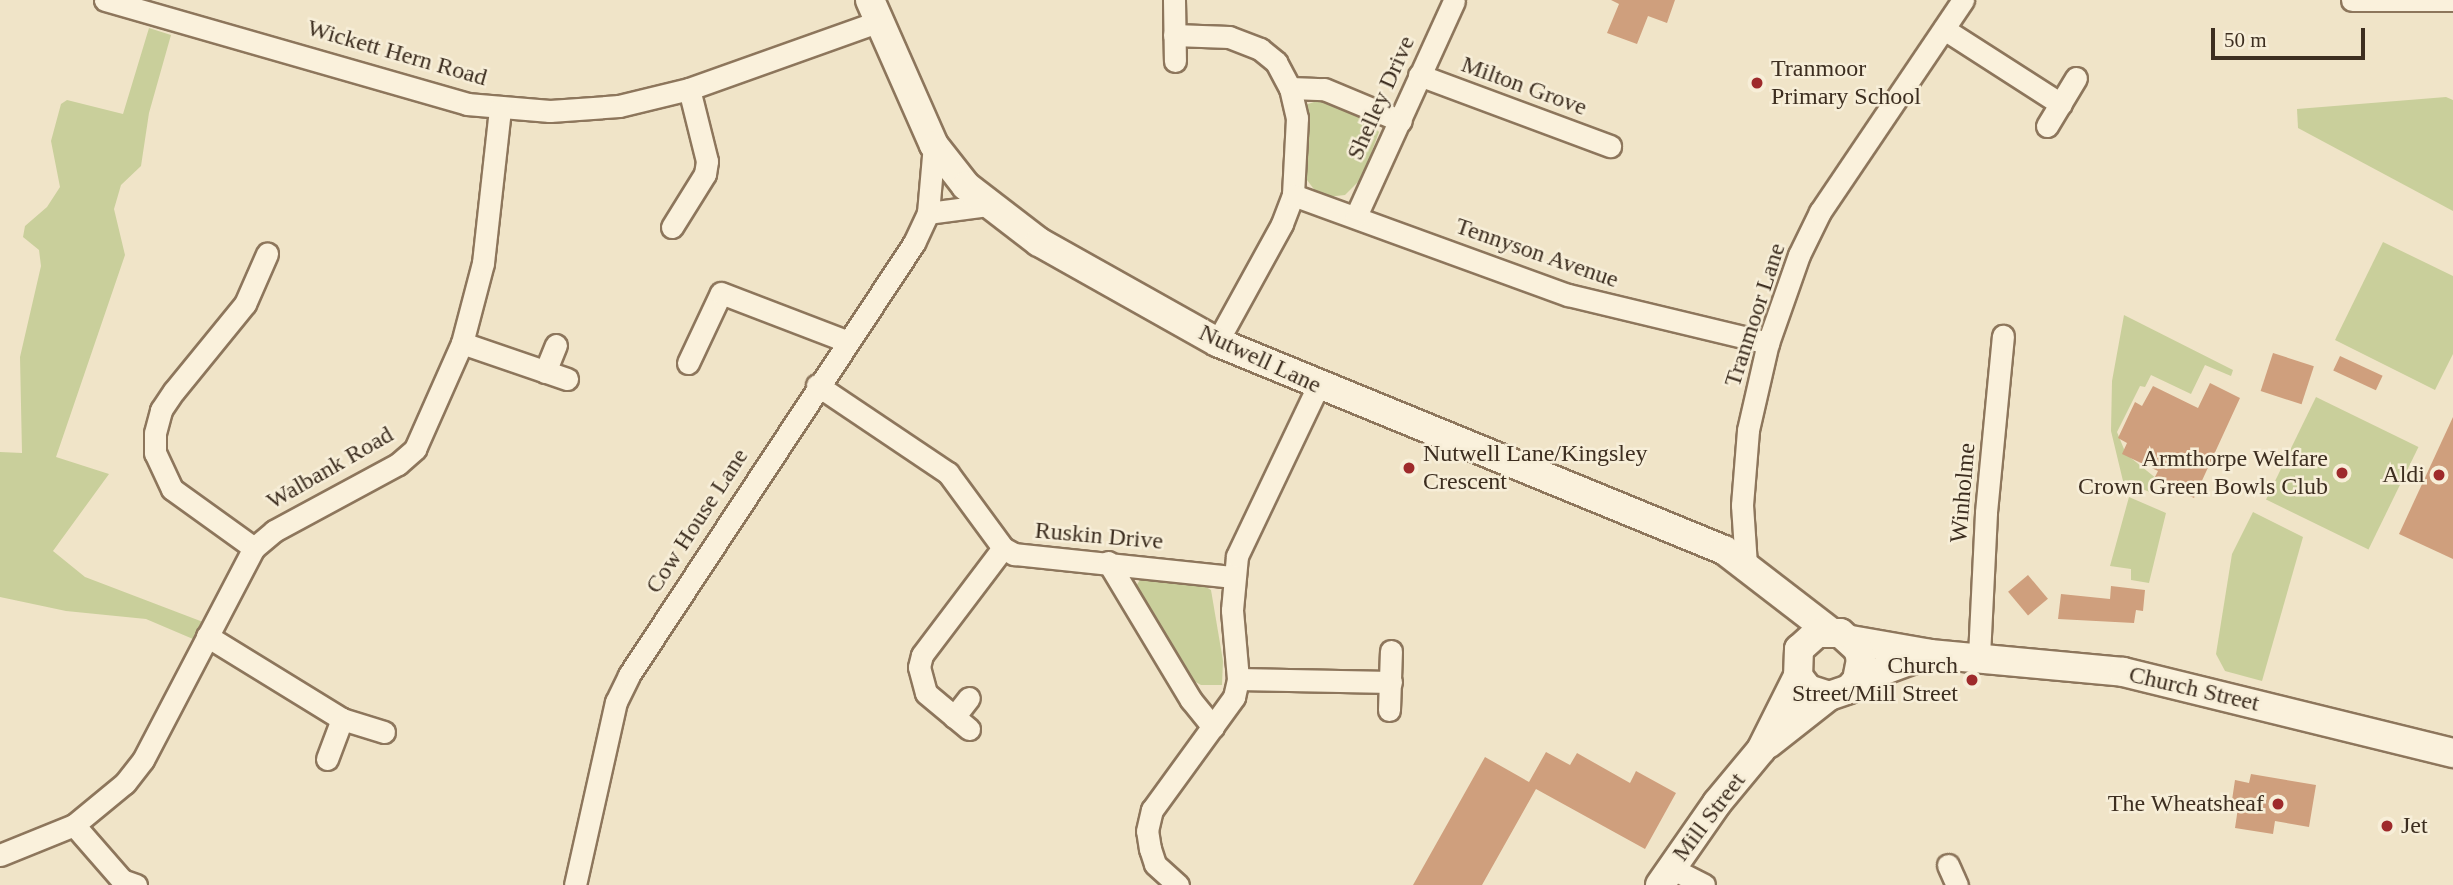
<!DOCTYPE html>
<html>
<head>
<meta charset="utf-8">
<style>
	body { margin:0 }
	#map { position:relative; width:2453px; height:885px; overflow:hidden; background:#f0e4c8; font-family:Georgia,serif }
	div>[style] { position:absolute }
	.green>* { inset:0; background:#c9cf9b; transform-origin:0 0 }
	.building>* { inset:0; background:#cf9f7d; transform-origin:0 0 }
	.roads { filter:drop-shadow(2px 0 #8d765c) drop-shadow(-2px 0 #8d765c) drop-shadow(0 2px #8d765c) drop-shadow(0 -2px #8d765c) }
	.minor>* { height:21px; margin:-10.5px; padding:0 10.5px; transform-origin:10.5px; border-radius:10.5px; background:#faf1dc }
	.tertiary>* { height:28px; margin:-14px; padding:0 14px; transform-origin:14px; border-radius:14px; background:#faf1dc }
	.dots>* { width:19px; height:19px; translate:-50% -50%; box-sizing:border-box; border:4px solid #f7eed8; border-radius:50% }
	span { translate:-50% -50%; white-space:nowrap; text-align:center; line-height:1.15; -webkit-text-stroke:5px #f7eed8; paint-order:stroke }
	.street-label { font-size:24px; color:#3d2e20 }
	.poi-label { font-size:24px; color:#3d2e20 }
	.left { translate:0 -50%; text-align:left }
	.right { translate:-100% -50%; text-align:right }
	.scale { position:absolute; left:2211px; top:28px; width:154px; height:32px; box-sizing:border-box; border:4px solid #3d2e20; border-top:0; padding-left:9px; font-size:21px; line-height:24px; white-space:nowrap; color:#3d2e20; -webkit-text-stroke:5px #f7eed8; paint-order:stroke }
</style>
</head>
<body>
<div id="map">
	<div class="green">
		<i style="clip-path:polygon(149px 28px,171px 35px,149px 113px,141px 166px,121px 185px,114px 209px,125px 255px,56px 457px,109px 474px,53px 551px,85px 577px,203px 622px,193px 639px,146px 619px,66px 611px,0 597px,0 452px,22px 453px,20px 357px,41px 266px,39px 250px,23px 237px,25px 226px,47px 207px,60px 187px,51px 141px,61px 104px,67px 100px,123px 114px)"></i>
		<i style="clip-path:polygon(2446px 97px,2453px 100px,2453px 211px,2298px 128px,2297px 109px)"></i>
		<i style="clip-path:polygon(1323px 99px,1364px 115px,1379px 132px,1362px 178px,1345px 195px,1327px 197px,1316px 192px,1304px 176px,1305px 105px)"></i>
		<i style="clip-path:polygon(2383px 242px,2453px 276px,2453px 354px,2435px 390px,2335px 340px)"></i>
		<i style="clip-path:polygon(2124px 315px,2233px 370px,2231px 376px,2205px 365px,2191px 394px,2151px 375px,2145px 387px,2140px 386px,2117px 432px,2126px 454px,2157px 479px,2152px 493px,2123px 481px,2111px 431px,2112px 381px)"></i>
		<i style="left:2316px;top:397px;width:114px;height:114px;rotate:26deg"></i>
		<i style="clip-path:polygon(2129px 497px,2166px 513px,2149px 583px,2131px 580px,2131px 569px,2110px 566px)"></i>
		<i style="clip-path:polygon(2253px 512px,2303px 537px,2262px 681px,2225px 671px,2216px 654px,2232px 554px)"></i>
		<i style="clip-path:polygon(1141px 578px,1197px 582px,1211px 590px,1223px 661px,1222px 685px,1201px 685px,1192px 680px,1136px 597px,1135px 588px)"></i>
	</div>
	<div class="building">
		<i style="clip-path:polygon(1611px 0,1675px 0,1667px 23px,1648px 16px,1637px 44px,1607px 33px,1619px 4px)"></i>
		<i style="left:2273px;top:353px;width:43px;height:40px;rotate:18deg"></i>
		<i style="left:2340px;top:356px;width:47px;height:16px;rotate:25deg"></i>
		<i style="clip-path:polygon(2210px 383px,2240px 398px,2194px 498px,2154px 479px,2158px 471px,2122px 454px,2127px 443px,2118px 438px,2135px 402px,2142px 406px,2153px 386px,2198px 408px)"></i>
		<i style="clip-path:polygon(2453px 417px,2453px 559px,2399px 534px)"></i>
		<i style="left:2028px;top:575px;width:31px;height:26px;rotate:50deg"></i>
		<i style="clip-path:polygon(2111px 586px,2145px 590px,2143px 611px,2136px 610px,2134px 623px,2058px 619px,2061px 594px,2110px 599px)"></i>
		<i style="clip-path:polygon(1546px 752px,1570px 765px,1577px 753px,1630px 783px,1636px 771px,1676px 793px,1645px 849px,1536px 789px,1482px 885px,1413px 885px,1485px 757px,1529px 782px)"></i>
		<i style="clip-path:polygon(2251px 774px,2316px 785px,2309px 827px,2275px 821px,2273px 834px,2235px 828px,2239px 801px,2232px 800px,2235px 780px,2249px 783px)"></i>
	</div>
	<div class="roads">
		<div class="minor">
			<i style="left:105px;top:0;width:377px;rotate:16deg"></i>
			<i style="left:467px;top:104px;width:83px;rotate:4.8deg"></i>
			<i style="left:550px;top:111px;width:69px;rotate:-4.1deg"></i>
			<i style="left:619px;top:106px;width:72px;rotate:-13.7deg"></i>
			<i style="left:689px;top:89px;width:200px;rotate:-19.6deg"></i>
			<i style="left:1174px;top:0;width:61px;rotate:89.1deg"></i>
			<i style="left:2352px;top:0;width:101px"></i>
			<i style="left:1944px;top:29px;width:139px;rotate:32.7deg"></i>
			<i style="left:1174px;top:35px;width:55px;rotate:2.1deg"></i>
			<i style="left:1229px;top:37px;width:33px;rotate:21deg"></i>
			<i style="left:1260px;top:49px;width:21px;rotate:39deg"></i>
			<i style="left:1276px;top:62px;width:30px;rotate:62deg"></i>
			<i style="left:1290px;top:88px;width:31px;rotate:77deg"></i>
			<i style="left:1297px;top:118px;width:77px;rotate:93deg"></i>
			<i style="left:1293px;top:195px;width:31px;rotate:111deg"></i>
			<i style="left:1282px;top:224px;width:135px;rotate:118.8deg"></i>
			<i style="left:1419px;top:75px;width:204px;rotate:20.4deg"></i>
			<i style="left:1290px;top:88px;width:34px;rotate:2deg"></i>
			<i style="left:1324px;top:89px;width:83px;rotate:22.6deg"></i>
			<i style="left:2047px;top:126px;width:56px;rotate:-58.9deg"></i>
			<i style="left:1293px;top:195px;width:293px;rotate:20deg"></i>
			<i style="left:1568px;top:295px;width:206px;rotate:13.5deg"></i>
			<i style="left:928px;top:213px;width:61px;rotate:-7.6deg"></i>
			<i style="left:1356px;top:216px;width:236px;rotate:-65.5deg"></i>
			<i style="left:672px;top:227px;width:62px;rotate:-58.1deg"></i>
			<i style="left:705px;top:174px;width:13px;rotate:-81deg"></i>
			<i style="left:707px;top:161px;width:74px;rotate:-104deg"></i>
			<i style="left:462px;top:343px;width:111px;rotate:18.9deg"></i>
			<i style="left:688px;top:363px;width:77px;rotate:-64.8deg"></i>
			<i style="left:721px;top:293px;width:134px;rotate:21deg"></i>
			<i style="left:545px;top:372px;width:29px;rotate:-68deg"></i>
			<i style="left:817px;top:385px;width:158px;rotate:33.9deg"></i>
			<i style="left:948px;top:473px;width:93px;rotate:53.7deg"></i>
			<i style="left:1003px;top:548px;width:13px;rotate:29deg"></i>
			<i style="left:1014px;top:554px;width:220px;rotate:6deg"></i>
			<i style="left:254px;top:548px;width:101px;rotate:-144.3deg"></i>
			<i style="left:172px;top:489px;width:40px;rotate:-115deg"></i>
			<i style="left:155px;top:453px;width:20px;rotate:-90deg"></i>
			<i style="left:155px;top:433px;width:24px;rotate:-75deg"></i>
			<i style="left:161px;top:410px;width:23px;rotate:-56deg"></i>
			<i style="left:174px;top:391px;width:112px;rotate:-50.8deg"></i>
			<i style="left:245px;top:304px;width:55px;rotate:-66.3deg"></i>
			<i style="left:1108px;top:562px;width:161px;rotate:59deg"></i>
			<i style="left:1191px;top:700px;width:35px;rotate:51deg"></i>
			<i style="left:1746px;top:565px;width:60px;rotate:-93.8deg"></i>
			<i style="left:1742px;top:505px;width:75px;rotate:-85.4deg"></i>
			<i style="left:1748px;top:430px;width:89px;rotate:-77.1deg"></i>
			<i style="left:1768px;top:343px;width:93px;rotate:-70.6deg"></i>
			<i style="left:1799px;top:255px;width:48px;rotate:-64deg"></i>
			<i style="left:1820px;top:212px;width:256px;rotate:-56deg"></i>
			<i style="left:207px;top:636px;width:158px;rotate:31.6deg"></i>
			<i style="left:342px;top:719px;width:44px;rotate:17.2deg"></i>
			<i style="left:1979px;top:656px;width:144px;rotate:-87.2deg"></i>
			<i style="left:1986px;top:512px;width:177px;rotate:-84.5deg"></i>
			<i style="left:1238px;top:679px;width:153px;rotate:1.1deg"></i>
			<i style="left:1389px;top:710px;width:59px;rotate:-88.1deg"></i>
			<i style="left:954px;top:717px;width:24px;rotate:-52deg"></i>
			<i style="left:969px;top:729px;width:56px;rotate:-140.1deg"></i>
			<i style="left:926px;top:693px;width:27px;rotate:-105deg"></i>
			<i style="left:919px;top:667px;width:12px;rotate:-76deg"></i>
			<i style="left:922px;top:655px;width:134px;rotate:-52.9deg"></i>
			<i style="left:327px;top:759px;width:43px;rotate:-69.4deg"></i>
			<i style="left:74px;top:825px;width:73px;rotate:48.9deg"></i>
			<i style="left:122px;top:880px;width:15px;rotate:20deg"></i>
			<i style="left:0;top:855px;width:80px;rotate:-22.1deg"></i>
			<i style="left:74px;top:825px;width:66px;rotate:-39.5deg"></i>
			<i style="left:125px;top:783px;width:29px;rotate:-52deg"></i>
			<i style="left:143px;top:760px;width:239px;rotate:-62.4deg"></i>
			<i style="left:254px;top:548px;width:26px;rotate:-40deg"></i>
			<i style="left:274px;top:531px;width:141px;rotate:-28.4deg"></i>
			<i style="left:398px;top:464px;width:23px;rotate:-41deg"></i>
			<i style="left:415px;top:449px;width:116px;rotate:-66.1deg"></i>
			<i style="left:462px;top:343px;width:83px;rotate:-75.3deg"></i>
			<i style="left:483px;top:263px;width:156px;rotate:-83.7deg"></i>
			<i style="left:1948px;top:865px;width:22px;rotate:66deg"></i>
			<i style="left:1671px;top:868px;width:37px;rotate:27deg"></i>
			<i style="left:575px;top:885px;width:188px;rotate:-77.4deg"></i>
			<i style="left:616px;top:702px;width:30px;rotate:-64deg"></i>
			<i style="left:629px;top:675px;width:518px;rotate:-56.59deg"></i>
			<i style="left:914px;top:243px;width:33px;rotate:-65deg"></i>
			<i style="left:928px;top:213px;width:68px;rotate:-85deg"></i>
			<i style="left:1178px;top:885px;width:31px;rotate:-138deg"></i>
			<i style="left:1155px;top:864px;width:16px;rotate:-108deg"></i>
			<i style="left:1150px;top:849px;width:18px;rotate:-99deg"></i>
			<i style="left:1147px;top:831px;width:22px;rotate:-77deg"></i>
			<i style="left:1152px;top:810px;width:140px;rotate:-54deg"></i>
			<i style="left:1234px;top:697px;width:18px;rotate:-77deg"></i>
			<i style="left:1238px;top:679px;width:69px;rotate:-95deg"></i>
			<i style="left:1232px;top:610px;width:54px;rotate:-84.7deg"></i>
			<i style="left:1237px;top:556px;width:188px;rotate:-64.5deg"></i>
		</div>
		<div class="tertiary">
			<i style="left:870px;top:0;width:158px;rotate:66.2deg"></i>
			<i style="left:934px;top:145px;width:52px;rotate:52deg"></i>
			<i style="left:966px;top:186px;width:92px;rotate:37.5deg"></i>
			<i style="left:1039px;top:242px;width:204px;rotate:29.3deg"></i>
			<i style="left:1217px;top:342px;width:548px;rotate:22.31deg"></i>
			<i style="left:1724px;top:550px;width:133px;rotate:37.6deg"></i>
			<i style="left:1851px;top:640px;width:80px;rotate:10deg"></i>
			<i style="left:1930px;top:654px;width:194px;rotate:5.3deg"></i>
			<i style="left:2123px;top:672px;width:340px;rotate:13.8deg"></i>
			<i style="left:1857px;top:680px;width:20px;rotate:-79deg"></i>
			<i style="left:1861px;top:660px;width:11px;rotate:-105deg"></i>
			<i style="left:1858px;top:649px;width:24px;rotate:-138deg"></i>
			<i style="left:1840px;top:633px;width:23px;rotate:180deg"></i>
			<i style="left:1817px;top:633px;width:24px;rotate:138deg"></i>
			<i style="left:1799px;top:649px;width:27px;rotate:92deg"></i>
			<i style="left:1798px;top:676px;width:16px;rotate:52deg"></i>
			<i style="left:1808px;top:689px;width:22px;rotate:18deg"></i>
			<i style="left:1829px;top:696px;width:21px;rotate:-19deg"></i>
			<i style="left:1849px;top:689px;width:12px;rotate:-48deg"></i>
			<i style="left:1857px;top:680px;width:76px;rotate:-20.1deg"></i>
			<i style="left:1768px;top:744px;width:78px;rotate:-38.2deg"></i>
			<i style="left:1660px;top:885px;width:100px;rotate:-55.2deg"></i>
			<i style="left:1717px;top:803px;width:69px;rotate:-50.3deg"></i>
			<i style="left:1761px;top:750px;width:83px;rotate:-63.4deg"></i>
		</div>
	</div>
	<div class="dots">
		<i style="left:1757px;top:83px;background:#9e2a2b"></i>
		<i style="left:1409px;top:468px;background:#9e2a2b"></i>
		<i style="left:2342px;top:473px;background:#9e2a2b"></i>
		<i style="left:2439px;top:475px;background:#9e2a2b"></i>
		<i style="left:1972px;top:680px;background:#9e2a2b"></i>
		<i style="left:2278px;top:804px;background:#9e2a2b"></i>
		<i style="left:2387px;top:826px;background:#9e2a2b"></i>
	</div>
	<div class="street-label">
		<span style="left:397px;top:53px;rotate:16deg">Wickett Hern Road</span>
		<span style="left:1524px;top:86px;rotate:20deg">Milton Grove</span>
		<span style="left:1381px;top:98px;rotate:-66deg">Shelley Drive</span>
		<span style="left:1537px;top:253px;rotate:19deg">Tennyson Avenue</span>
		<span style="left:1755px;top:315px;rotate:-72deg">Tranmoor Lane</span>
		<span style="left:1260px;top:359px;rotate:25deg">Nutwell Lane</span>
		<span style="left:330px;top:468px;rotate:-30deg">Walbank Road</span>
		<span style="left:1963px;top:493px;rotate:-85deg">Winholme</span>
		<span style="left:697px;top:521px;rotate:-57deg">Cow House Lane</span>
		<span style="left:1099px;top:536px;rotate:5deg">Ruskin Drive</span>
		<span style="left:2194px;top:689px;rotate:13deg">Church Street</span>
		<span style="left:1709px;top:817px;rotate:-53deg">Mill Street</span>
	</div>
	<div class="poi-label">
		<span class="left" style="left:1771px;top:83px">Tranmoor<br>Primary School</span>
		<span class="left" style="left:1423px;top:468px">Nutwell Lane/Kingsley<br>Crescent</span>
		<span class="right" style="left:2328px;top:473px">Armthorpe Welfare<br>Crown Green Bowls Club</span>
		<span class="right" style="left:2425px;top:475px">Aldi</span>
		<span class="right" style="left:1958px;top:680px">Church<br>Street/Mill Street</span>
		<span class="right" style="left:2264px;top:804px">The Wheatsheaf</span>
		<span class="left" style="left:2401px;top:826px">Jet</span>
	</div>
	<div class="scale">50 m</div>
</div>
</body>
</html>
